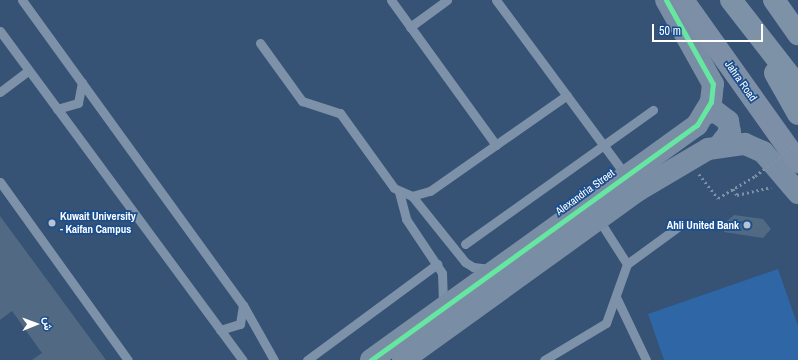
<!DOCTYPE html>
<html>
<head>
<meta charset="utf-8">
<style>
	body { margin:0 }
	#map { position:relative; width:798px; height:360px; overflow:hidden; background:#365274; font-family:"Archivo Narrow",Vazirmatn,sans-serif }
	div>[style] { position:absolute }
	.green>* { inset:0; background:#2f66a5 }
	.building>* { inset:0; background:#526984 }
	.path>* { height:2.5px; margin-top:-1.25px; transform-origin:0; background:repeating-linear-gradient(90deg,#7d92a8 0 2px,transparent 0 5px) }
	.lane>* { height:9px; margin:-4.5px; padding:0 4.5px; transform-origin:4.5px; border-radius:4.5px; background:#7d92a8 }
	.secondary>* { height:22px; margin:-11px; padding:0 11px; transform-origin:11px; border-radius:11px; background:#798da4 }
	.primary>* { height:22px; margin:-11px; padding:0 11px; transform-origin:11px; border-radius:11px; background:#7d8ea7 }
	.highway>* { height:22px; margin:-11px; padding:0 11px; transform-origin:11px; border-radius:11px; background:#7e92a7 }
	.path-bridge>* { height:2.5px; margin-top:-1.25px; transform-origin:0; background:repeating-linear-gradient(90deg,#7d92a8 0 2px,transparent 0 5px) }
	.cycleway>* { height:5px; margin:-2.5px; padding:0 2.5px; transform-origin:2.5px; border-radius:2.5px; background:#66e7a1 }
	.dots>* { width:11px; height:11px; translate:-50% -50%; box-sizing:border-box; border:2px solid #1b4f8f; border-radius:50% }
	span { translate:-50% -50%; white-space:nowrap; text-align:center; line-height:1.15; -webkit-text-stroke:3.5px #1b4f8f; paint-order:stroke }
	.street-label { font-size:11px; color:#fff }
	.poi-label { font-size:11px; color:#fff; font-weight:700 }
	.left { translate:0 -50%; text-align:left }
	.right { translate:-100% -50%; text-align:right }
	.north { position:absolute; left:16px; top:304px; width:40px; height:40px; -webkit-text-stroke:3px #1b4f8f; paint-order:stroke; rotate:89deg; font-size:11px; font-weight:700; line-height:16px; text-align:center; color:#fff }
	.north::after { content:''; display:block; margin:auto; width:14px; height:18px; background:#fff; clip-path:polygon(50% 0,100% 100%,50% 72%,0 100%) }
	.scale { position:absolute; left:652px; top:24px; width:111px; height:18px; box-sizing:border-box; border:2px solid #fff; border-top:0; padding-left:5px; font-size:12px; line-height:14px; white-space:nowrap; color:#fff; -webkit-text-stroke:3px #1b4f8f; paint-order:stroke }
</style>
</head>
<body>
<div id="map">
	<div class="green">
		<i style="clip-path:polygon(778px 269px,798px 326px,798px 360px,664px 360px,648px 314px)"></i>
	</div>
	<div class="building">
		<i style="clip-path:polygon(734px 215px,763px 219px,771px 229px,763px 238px,724px 232px,726px 222px)"></i>
		<i style="clip-path:polygon(0 216px,106px 360px,32px 360px,42px 353px,12px 311px,0 320px)"></i>
	</div>
	<div class="path">
		<i style="left:699px;top:174px;width:31px;rotate:52deg"></i>
		<i style="left:718px;top:198px;width:43px;rotate:-30.7deg"></i>
		<i style="left:733px;top:189px;width:7px;rotate:56deg"></i>
		<i style="left:737px;top:195px;width:35px;rotate:-13deg"></i>
	</div>
	<div class="lane">
		<i style="left:22px;top:0;width:377px;rotate:54.1deg"></i>
		<i style="left:243px;top:305px;width:63px;rotate:60.6deg"></i>
		<i style="left:391px;top:0;width:179px;rotate:54.1deg"></i>
		<i style="left:496px;top:0;width:219px;rotate:53.5deg"></i>
		<i style="left:410px;top:27px;width:46px;rotate:-36.1deg"></i>
		<i style="left:0;top:31px;width:409px;rotate:53.6deg"></i>
		<i style="left:260px;top:43px;width:72px;rotate:54.1deg"></i>
		<i style="left:302px;top:101px;width:40px;rotate:18deg"></i>
		<i style="left:340px;top:113px;width:92px;rotate:54.2deg"></i>
		<i style="left:394px;top:188px;width:20px;rotate:24deg"></i>
		<i style="left:412px;top:196px;width:19px;rotate:-16deg"></i>
		<i style="left:430px;top:191px;width:167px;rotate:-35deg"></i>
		<i style="left:0;top:92px;width:35px;rotate:-37deg"></i>
		<i style="left:57px;top:109px;width:22px;rotate:-16deg"></i>
		<i style="left:78px;top:103px;width:21px;rotate:-79deg"></i>
		<i style="left:0;top:182px;width:219px;rotate:54.3deg"></i>
		<i style="left:399px;top:192px;width:28px;rotate:75deg"></i>
		<i style="left:406px;top:219px;width:65px;rotate:56.3deg"></i>
		<i style="left:442px;top:273px;width:31px;rotate:88deg"></i>
		<i style="left:412px;top:196px;width:85px;rotate:51.2deg"></i>
		<i style="left:465px;top:262px;width:9px;rotate:32deg"></i>
		<i style="left:473px;top:267px;width:17px;rotate:7deg"></i>
		<i style="left:599px;top:220px;width:52px;rotate:57.5deg"></i>
		<i style="left:465px;top:244px;width:231px;rotate:-35.5deg"></i>
		<i style="left:616px;top:297px;width:70px;rotate:64.5deg"></i>
		<i style="left:220px;top:330px;width:21px;rotate:-17deg"></i>
		<i style="left:240px;top:324px;width:18px;rotate:-81deg"></i>
		<i style="left:307px;top:360px;width:162px;rotate:-36.4deg"></i>
		<i style="left:544px;top:360px;width:72px;rotate:-30.8deg"></i>
		<i style="left:606px;top:323px;width:63px;rotate:-70.4deg"></i>
		<i style="left:627px;top:264px;width:63px;rotate:-36deg"></i>
	</div>
	<div class="secondary">
		<i style="left:706px;top:113px;width:10px;rotate:-6deg"></i>
		<i style="left:716px;top:112px;width:15px;rotate:37deg"></i>
		<i style="left:728px;top:121px;width:11px;rotate:80deg"></i>
		<i style="left:730px;top:132px;width:16px;rotate:128deg"></i>
		<i style="left:371px;top:360px;width:402px;rotate:-35.8deg"></i>
		<i style="left:697px;top:125px;width:27px;rotate:-59deg"></i>
		<i style="left:711px;top:102px;width:18px;rotate:-84deg"></i>
		<i style="left:713px;top:84px;width:96px;rotate:-119.2deg"></i>
		<i style="left:403px;top:360px;width:289px;rotate:-35.8deg"></i>
		<i style="left:637px;top:191px;width:82px;rotate:-30.6deg"></i>
		<i style="left:708px;top:149px;width:37px;rotate:-8deg"></i>
		<i style="left:745px;top:144px;width:20px;rotate:24deg"></i>
		<i style="left:763px;top:152px;width:54px;rotate:49.5deg"></i>
	</div>
	<div class="primary">
		<i style="left:683px;top:0;width:199px;rotate:54.6deg"></i>
	</div>
	<div class="highway">
		<i style="left:731px;top:0;width:109px;rotate:52.1deg"></i>
		<i style="left:774px;top:0;width:42px;rotate:54.8deg"></i>
		<i style="left:775px;top:73px;width:47px;rotate:60.7deg"></i>
	</div>
	<div class="path-bridge">
		<i style="left:755px;top:176px;width:54px;rotate:-37.5deg"></i>
	</div>
	<div class="cycleway">
		<i style="left:371px;top:360px;width:402px;rotate:-35.8deg"></i>
		<i style="left:697px;top:125px;width:27px;rotate:-59deg"></i>
		<i style="left:711px;top:102px;width:18px;rotate:-84deg"></i>
		<i style="left:713px;top:84px;width:96px;rotate:-119.2deg"></i>
	</div>
	<div class="dots">
		<i style="left:52px;top:223px;background:#b9c2ce"></i>
		<i style="left:747px;top:225px;background:#b9c2ce"></i>
	</div>
	<div class="street-label">
		<span style="left:741px;top:81px;rotate:55deg">Jahra Road</span>
		<span style="left:585px;top:192px;rotate:-36deg">Alexandria Street</span>
	</div>
	<div class="poi-label">
		<span class="left" style="left:60px;top:223px">Kuwait University<br>- Kaifan Campus</span>
		<span class="right" style="left:739px;top:225px">Ahli United Bank</span>
	</div>
	<div class="north">ش</div>
	<div class="scale">50 m</div>
</div>
</body>
</html>
